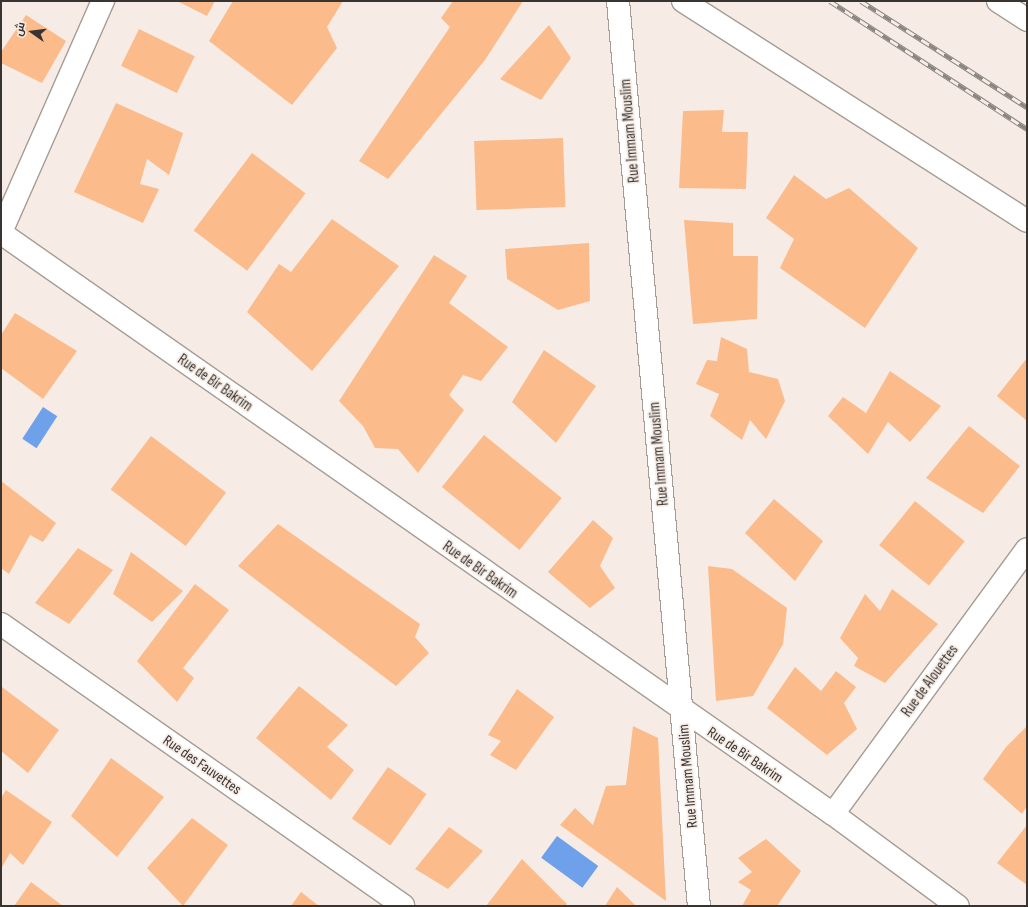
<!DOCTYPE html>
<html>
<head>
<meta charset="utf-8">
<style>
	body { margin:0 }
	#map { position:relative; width:1028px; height:907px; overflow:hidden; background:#f6ece5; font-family:"Sofia Sans Condensed",Cairo,sans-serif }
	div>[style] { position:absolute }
	.water>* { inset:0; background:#6fa1eb; transform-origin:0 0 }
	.building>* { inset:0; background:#fcbb8b; transform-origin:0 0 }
	.roads { filter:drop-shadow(1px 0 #a59c95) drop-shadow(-1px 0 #a59c95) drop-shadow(0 1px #a59c95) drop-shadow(0 -1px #a59c95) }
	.minor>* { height:22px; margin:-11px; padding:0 11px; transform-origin:11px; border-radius:11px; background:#fff }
	.secondary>* { height:22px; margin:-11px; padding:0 11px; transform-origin:11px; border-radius:11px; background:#fff }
	.primary>* { height:22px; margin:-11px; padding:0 11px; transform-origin:11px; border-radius:11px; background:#fff }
	.rail>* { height:4.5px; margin-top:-2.25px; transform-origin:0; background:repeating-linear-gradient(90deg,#f6ece5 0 9px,#8a8480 0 18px); box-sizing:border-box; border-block:1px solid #8a8480 }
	span { translate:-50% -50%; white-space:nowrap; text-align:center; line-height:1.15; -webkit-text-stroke:3.5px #f6ece5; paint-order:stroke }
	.street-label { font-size:15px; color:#383432 }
	.frame { position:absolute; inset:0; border:2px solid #383432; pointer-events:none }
	.north { position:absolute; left:12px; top:12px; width:40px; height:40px; -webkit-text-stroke:3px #f6ece5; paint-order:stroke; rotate:284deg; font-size:11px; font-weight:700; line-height:16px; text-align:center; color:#383432 }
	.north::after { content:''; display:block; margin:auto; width:14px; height:18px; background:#383432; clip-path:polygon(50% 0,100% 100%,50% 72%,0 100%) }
</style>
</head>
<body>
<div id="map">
	<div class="water">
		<i style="left:43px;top:407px;width:17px;height:38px;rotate:33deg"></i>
		<i style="left:557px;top:836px;width:51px;height:27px;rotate:36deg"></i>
	</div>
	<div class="building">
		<i style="clip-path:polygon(177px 1px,215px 1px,207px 16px)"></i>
		<i style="clip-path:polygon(233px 1px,343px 1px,327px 27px,337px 48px,292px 105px,209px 41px)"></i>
		<i style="clip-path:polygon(453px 1px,523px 1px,485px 60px,388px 179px,359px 161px,450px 27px,441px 18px)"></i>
		<i style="clip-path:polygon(26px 15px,66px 41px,42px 83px,1px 63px,1px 52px)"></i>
		<i style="clip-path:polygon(549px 25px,571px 58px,541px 100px,500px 79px)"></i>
		<i style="left:139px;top:29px;width:62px;height:41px;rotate:26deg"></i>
		<i style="clip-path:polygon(116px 103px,183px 133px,169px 175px,147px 159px,140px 184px,159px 189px,143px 223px,74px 192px)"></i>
		<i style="clip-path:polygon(724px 110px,722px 132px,748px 132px,746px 189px,679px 188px,683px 111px)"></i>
		<i style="left:563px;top:138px;width:69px;height:89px;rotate:88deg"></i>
		<i style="left:252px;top:153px;width:67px;height:97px;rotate:37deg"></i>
		<i style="clip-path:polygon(794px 175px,826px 199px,849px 188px,918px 248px,865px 328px,780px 268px,794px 239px,766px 218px)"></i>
		<i style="clip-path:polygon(332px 219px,399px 266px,312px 371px,247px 312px,279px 264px,291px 272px)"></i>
		<i style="clip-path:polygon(684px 220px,733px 223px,733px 256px,758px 256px,757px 319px,693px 324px)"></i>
		<i style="clip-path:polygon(589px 243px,590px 301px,558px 310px,507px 279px,505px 249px)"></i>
		<i style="clip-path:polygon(434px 255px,467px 276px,449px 303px,508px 347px,481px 381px,463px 375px,449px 395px,464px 410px,418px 473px,398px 449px,375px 448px,363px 426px,339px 401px)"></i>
		<i style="clip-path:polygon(15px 313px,77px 351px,43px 399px,1px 368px,1px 335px)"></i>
		<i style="clip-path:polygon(721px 337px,747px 349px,749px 372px,778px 379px,785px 401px,766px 439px,750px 420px,742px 440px,710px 416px,719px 394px,696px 384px,707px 360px,717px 361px)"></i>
		<i style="clip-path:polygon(544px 350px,596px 386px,556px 443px,512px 402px)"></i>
		<i style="clip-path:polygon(1027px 358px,1027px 421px,997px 396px)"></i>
		<i style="clip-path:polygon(890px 371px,941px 406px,910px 442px,888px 422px,868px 454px,828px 416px,843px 397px,866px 413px)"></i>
		<i style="clip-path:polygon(969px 426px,1020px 466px,983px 513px,926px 478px)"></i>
		<i style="left:484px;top:435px;width:100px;height:67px;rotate:39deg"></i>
		<i style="left:151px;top:436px;width:94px;height:67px;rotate:37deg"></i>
		<i style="clip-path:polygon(1px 481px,56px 523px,43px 542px,30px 535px,9px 574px,1px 568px)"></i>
		<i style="clip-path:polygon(774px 499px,823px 541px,795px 581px,745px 533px)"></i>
		<i style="left:915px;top:501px;width:64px;height:57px;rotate:39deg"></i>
		<i style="clip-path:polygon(593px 520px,613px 538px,600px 566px,615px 588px,590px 608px,548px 572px)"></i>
		<i style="clip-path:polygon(278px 524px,420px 624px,415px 637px,429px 653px,396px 686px,238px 566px)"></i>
		<i style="clip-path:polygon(78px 548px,113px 570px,69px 624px,35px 603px)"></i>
		<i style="clip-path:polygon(131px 552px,183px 591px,152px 622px,113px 594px)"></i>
		<i style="clip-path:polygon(708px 566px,732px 569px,787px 608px,783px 644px,753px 696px,716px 701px)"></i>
		<i style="clip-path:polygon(195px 584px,229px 610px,183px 668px,194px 678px,177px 702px,137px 661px)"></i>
		<i style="clip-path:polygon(892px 589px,938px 624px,885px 683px,854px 666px,858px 658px,840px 638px,865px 594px,880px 611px)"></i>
		<i style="clip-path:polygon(795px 667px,821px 691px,836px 671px,856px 687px,844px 703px,857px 729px,827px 755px,767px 708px)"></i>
		<i style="clip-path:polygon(299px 686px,348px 725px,327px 747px,354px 770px,331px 800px,256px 738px)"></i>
		<i style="clip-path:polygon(2px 687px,59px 730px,28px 773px,1px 751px)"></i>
		<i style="clip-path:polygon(517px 689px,554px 717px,516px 770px,490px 755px,501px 741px,488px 735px)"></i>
		<i style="clip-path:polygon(633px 726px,658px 738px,666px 901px,560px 825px,575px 808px,593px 825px,606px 786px,626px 785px)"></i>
		<i style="clip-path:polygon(1027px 726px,1027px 806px,1022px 814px,983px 779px,1006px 747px)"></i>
		<i style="clip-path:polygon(111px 758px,164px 797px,117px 857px,71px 816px)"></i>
		<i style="left:388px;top:767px;width:47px;height:63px;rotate:35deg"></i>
		<i style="clip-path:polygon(6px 790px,52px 822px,23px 865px,10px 853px,1px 869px,1px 798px)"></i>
		<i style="clip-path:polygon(192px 818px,228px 845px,183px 906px,147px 868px)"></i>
		<i style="clip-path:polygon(1027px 825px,1027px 885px,997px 863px)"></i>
		<i style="clip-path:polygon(449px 827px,483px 851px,448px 889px,415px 869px)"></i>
		<i style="clip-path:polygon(766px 839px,801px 871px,777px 906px,742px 906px,751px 890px,738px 882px,752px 872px,738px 858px)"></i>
		<i style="clip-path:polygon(522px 859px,567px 904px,565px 906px,486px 906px)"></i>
		<i style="clip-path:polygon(31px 882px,63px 906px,14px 906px)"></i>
		<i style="clip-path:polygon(617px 887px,636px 906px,605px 906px)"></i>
		<i style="clip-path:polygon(301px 892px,319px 906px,291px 906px)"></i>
	</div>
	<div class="roads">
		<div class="minor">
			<i style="left:618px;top:1px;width:909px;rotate:84.89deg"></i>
			<i style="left:1px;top:232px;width:253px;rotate:-66.2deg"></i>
			<i style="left:1px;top:233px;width:1015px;rotate:34.93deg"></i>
			<i style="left:833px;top:814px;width:155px;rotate:36.4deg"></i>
			<i style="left:1px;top:624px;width:491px;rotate:35deg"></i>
			<i style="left:833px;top:814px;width:328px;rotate:-53.8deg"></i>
		</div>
		<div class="secondary">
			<i style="left:998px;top:1px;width:35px;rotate:33deg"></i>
		</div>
		<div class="primary">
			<i style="left:683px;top:1px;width:408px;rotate:32.6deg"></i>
		</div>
	</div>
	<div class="rail">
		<i style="left:830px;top:1px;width:235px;rotate:33deg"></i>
		<i style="left:861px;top:1px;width:197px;rotate:32.6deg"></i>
	</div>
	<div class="street-label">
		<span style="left:630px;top:131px;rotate:-95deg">Rue Immam Mouslim</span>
		<span style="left:215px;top:383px;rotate:35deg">Rue de Bir Bakrim</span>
		<span style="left:659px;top:454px;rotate:-95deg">Rue Immam Mouslim</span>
		<span style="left:480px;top:570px;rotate:35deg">Rue de Bir Bakrim</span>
		<span style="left:930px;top:681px;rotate:-54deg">Rue de Alouettes</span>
		<span style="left:745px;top:755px;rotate:34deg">Rue de Bir Bakrim</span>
		<span style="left:202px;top:765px;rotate:35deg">Rue des Fauvettes</span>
		<span style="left:688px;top:776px;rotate:-95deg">Rue Immam Mouslim</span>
	</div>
	<div class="frame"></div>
	<div class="north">ش</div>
</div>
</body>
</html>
